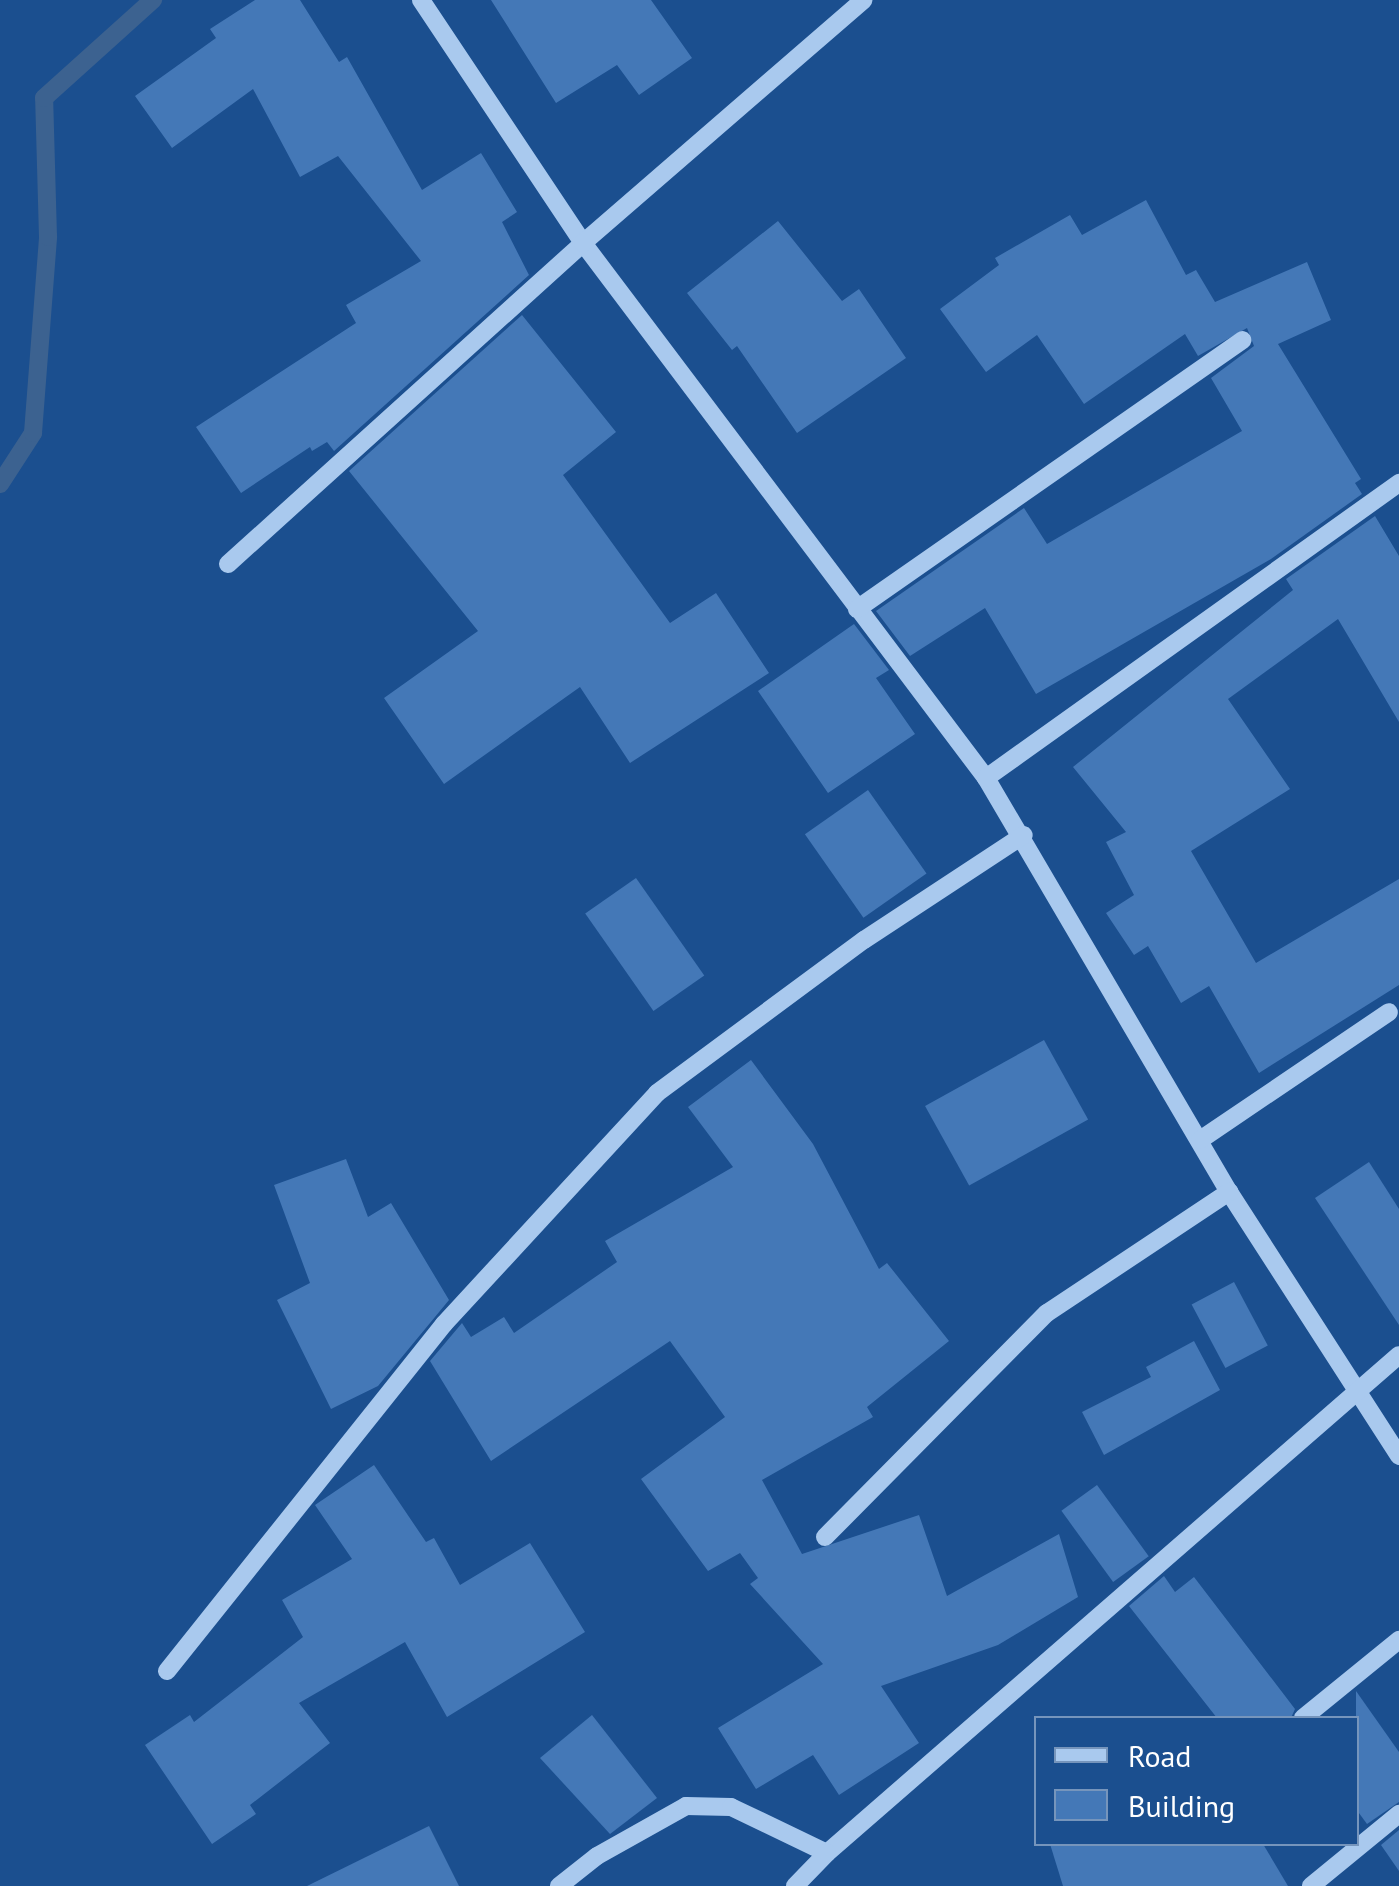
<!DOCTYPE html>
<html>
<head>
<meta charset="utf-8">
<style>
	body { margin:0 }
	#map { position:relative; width:1399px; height:1886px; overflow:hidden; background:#1b4f8f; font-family:"PT Sans",sans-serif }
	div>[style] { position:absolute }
	.stream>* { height:18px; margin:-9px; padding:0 9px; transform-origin:9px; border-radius:9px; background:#3c6290 }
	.building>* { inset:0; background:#4478b7; transform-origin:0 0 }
	.minor>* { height:18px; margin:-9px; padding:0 9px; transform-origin:9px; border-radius:9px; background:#a9c9ee }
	span { translate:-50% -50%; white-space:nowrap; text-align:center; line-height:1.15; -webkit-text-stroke:8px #1b4f8f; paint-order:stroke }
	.legend { position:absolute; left:1034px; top:1716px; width:325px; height:130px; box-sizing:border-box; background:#1b4f8f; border:2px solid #7695bc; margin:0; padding:12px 18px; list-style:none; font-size:30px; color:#fff }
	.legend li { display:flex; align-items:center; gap:20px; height:50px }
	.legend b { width:50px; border:2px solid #7695bc }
</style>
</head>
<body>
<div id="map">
	<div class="stream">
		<i style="left:0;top:484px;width:61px;rotate:-57.1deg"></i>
		<i style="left:33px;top:433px;width:197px;rotate:-85.6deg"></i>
		<i style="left:48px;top:237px;width:139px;rotate:-91.6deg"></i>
		<i style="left:44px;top:98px;width:147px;rotate:-42deg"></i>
	</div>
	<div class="building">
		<i style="clip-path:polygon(255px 0,300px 0,339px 62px,347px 57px,422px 190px,481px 153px,517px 212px,502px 222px,529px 275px,334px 451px,327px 442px,312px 451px,310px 447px,241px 493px,196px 427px,356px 323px,346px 305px,421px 261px,338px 156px,300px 177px,253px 89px,172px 148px,135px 96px,216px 38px,210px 29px)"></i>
		<i style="clip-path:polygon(491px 0,651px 0,692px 58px,639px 95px,617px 65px,556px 103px)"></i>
		<i style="clip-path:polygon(1146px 200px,1186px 275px,1196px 270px,1215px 302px,1307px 262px,1331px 320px,1278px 344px,1361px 479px,1355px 483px,1362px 494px,1271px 559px,1036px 694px,985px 608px,910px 656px,876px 611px,1024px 508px,1047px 544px,1242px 431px,1211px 378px,1254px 346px,1247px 328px,1198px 356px,1185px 334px,1084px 404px,1037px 335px,986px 372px,940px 309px,999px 265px,995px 258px,1070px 215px,1082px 235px)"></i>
		<i style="clip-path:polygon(778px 221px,842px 301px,859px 289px,906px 358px,797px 433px,737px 346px,732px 350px,687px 293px)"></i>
		<i style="clip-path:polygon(522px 315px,616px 432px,563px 475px,670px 623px,716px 593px,769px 673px,630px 763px,580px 687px,444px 784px,384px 698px,478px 631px,349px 471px)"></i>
		<i style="clip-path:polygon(1375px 516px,1399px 556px,1399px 722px,1338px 619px,1228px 699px,1290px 789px,1191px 851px,1256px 963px,1399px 879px,1399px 985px,1259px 1073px,1209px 986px,1181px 1003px,1148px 946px,1134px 955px,1106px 913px,1134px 895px,1106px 842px,1126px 832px,1073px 767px,1293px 590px,1286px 579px)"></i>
		<i style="clip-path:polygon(854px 624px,889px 670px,876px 678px,915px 734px,828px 793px,758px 691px)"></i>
		<i style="left:868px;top:790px;width:102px;height:77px;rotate:55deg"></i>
		<i style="left:636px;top:878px;width:119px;height:62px;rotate:55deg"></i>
		<i style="left:1044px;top:1040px;width:91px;height:136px;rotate:61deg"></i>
		<i style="clip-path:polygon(751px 1060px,813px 1144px,879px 1269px,887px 1263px,949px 1341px,867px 1407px,873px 1417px,762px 1480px,802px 1554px,919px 1515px,947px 1596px,1059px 1534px,1078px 1597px,998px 1645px,881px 1686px,919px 1743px,839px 1795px,813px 1755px,756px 1789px,718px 1728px,823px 1664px,750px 1584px,758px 1578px,740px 1553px,708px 1571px,641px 1479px,725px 1417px,670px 1341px,491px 1461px,430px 1361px,462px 1323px,471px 1337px,504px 1317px,514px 1333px,617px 1262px,605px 1241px,733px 1167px,688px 1107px)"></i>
		<i style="clip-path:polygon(346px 1159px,368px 1217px,391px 1203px,449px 1300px,378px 1386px,331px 1409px,277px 1300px,310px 1283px,274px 1185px)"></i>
		<i style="clip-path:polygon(1369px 1162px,1399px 1209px,1399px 1325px,1315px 1198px)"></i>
		<i style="left:1234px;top:1282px;width:72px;height:48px;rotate:62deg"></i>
		<i style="clip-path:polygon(1194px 1341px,1220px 1390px,1104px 1455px,1082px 1412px,1151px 1377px,1146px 1367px)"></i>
		<i style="clip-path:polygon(374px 1465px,426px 1542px,434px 1538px,460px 1585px,530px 1543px,585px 1632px,447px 1717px,405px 1642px,299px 1703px,330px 1743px,250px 1805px,256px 1814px,212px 1844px,145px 1745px,190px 1715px,194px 1722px,303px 1637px,282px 1600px,352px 1559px,315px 1505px)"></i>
		<i style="left:1097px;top:1485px;width:88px;height:44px;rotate:54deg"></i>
		<i style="clip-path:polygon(1164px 1576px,1175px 1592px,1194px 1577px,1295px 1709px,1291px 1718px,1217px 1718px,1129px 1606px)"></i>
		<i style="clip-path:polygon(1356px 1691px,1399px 1752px,1399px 1802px,1367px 1824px,1356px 1809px)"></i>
		<i style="clip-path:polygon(592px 1715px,657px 1798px,610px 1834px,540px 1758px)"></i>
		<i style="clip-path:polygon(429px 1826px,459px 1886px,307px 1886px)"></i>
		<i style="clip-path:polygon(1399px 1830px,1399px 1871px,1381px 1845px)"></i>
		<i style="clip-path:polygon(1050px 1844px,1263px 1844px,1288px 1886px,1063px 1886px)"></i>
	</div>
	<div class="minor">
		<i style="left:421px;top:0;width:292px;rotate:56.3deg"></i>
		<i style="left:583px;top:243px;width:670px;rotate:53.01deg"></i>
		<i style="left:986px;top:778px;width:480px;rotate:59.6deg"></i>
		<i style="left:1229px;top:1192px;width:314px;rotate:57.2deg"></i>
		<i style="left:228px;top:564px;width:479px;rotate:-42.1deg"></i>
		<i style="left:583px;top:243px;width:371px;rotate:-40.9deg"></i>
		<i style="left:857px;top:609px;width:470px;rotate:-34.9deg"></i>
		<i style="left:986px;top:778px;width:508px;rotate:-35.54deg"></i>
		<i style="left:1200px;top:1140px;width:228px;rotate:-34.1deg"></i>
		<i style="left:825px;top:1537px;width:315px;rotate:-45.3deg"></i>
		<i style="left:1047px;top:1313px;width:219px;rotate:-33.6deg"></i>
		<i style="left:167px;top:1671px;width:444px;rotate:-51.4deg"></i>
		<i style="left:444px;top:1324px;width:314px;rotate:-47.3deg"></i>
		<i style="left:657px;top:1093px;width:257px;rotate:-36.5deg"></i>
		<i style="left:864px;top:940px;width:191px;rotate:-33.3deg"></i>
		<i style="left:1303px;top:1718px;width:124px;rotate:-39.1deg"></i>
		<i style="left:559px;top:1886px;width:48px;rotate:-38.3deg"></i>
		<i style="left:597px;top:1856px;width:102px;rotate:-29.3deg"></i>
		<i style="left:686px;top:1806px;width:45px;rotate:1.3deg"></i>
		<i style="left:731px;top:1807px;width:106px;rotate:25.6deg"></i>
		<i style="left:827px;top:1853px;width:758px;rotate:-41.04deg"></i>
		<i style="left:795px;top:1886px;width:46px;rotate:-45.9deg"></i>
		<i style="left:1311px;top:1886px;width:114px;rotate:-39.3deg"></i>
	</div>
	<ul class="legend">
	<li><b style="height:12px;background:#a9c9ee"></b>Road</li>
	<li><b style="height:28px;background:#4478b7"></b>Building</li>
	</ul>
</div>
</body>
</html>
